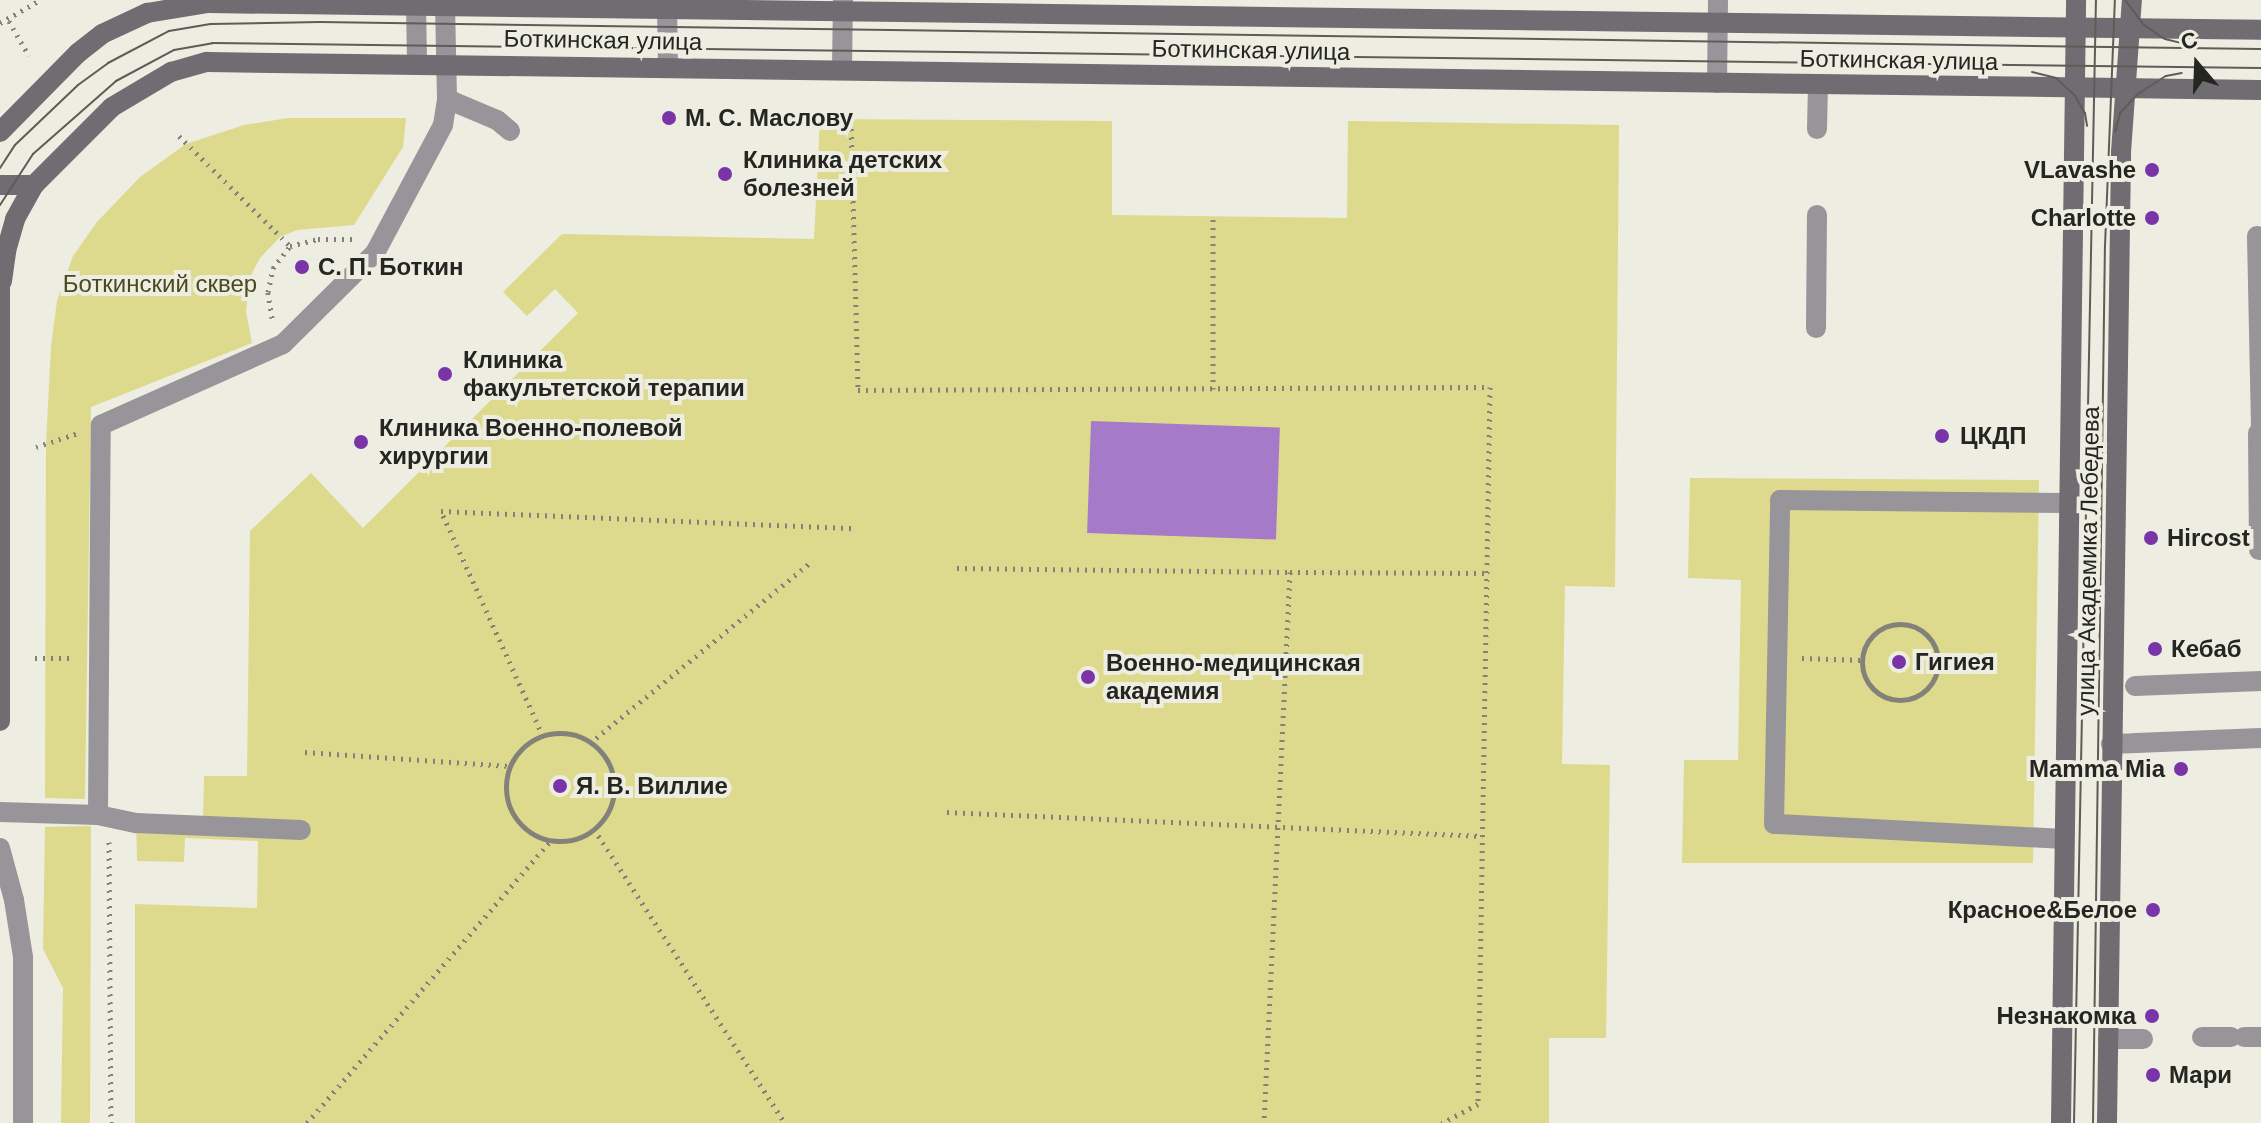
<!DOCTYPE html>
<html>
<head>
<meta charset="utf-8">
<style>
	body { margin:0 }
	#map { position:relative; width:2261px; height:1123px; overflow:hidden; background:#edede2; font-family:Arial,sans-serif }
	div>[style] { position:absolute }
	.green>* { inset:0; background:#ddda8d }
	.water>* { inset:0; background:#a57bc9; transform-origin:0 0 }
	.path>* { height:5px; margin-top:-2.5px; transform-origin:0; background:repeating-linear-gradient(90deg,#82827b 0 2px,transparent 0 8px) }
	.path>.ring { margin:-2.5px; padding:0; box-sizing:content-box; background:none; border:5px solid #82827b; border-radius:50% }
	.service>* { height:20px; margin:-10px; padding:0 10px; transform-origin:10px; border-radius:10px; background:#979599 }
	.pedestrian>* { height:20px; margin:-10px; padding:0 10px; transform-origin:10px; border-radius:10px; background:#979599 }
	.minor>* { height:20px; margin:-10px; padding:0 10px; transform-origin:10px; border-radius:10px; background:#979599 }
	.tertiary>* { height:20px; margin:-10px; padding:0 10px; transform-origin:10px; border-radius:10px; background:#979599 }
	.secondary>* { height:20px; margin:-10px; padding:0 10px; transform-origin:10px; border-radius:10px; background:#6f6c72 }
	.tram>* { height:2px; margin:-1px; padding:0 1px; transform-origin:1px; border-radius:1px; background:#5d5d57 }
	.dots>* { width:22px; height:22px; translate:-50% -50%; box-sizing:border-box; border:4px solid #edede2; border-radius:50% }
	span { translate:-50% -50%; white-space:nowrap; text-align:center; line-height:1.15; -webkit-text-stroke:8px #edede2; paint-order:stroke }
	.street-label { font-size:24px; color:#252521 }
	.poi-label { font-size:24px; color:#252521; font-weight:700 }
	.left { translate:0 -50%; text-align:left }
	.right { translate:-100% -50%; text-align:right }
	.park-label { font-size:24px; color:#4b4920 }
	.north { position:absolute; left:2157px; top:24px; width:80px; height:80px; -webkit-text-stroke:6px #edede2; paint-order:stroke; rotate:341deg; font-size:22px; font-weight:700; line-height:32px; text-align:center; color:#252521 }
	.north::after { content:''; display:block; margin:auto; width:28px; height:36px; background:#252521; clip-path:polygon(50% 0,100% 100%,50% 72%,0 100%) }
</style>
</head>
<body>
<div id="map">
	<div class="green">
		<i style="clip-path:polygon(288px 118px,406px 118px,403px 147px,354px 225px,297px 230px,280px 237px,260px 258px,250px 277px,246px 311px,252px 343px,91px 407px,85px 799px,45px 798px,46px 444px,51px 346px,57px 301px,73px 256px,97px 222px,140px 177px,186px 144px,244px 125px)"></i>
		<i style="clip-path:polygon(820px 119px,1112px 121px,1112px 215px,1347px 218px,1348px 121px,1619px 125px,1615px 587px,1565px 586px,1562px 764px,1610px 765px,1606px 1038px,1549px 1038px,1549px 1123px,135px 1123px,135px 904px,257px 908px,258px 841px,185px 838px,184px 862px,137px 861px,136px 816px,203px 819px,204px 776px,247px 776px,250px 531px,311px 473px,363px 528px,578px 313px,555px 289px,527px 316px,503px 292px,562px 234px,814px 239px)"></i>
		<i style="clip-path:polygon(1690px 478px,2039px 480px,2033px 863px,1682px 863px,1684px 760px,1738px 760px,1741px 580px,1688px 578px)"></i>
		<i style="clip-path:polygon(91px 826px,90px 1123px,61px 1123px,63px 988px,43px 949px,45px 827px)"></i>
	</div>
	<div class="water">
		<i style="left:1091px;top:421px;width:189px;height:112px;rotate:2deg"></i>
	</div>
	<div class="path">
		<i style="left:9px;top:21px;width:40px;rotate:60.3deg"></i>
		<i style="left:0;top:23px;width:46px;rotate:-29.9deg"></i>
		<i style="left:851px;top:121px;width:269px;rotate:88.5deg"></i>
		<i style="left:858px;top:390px;width:632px;rotate:-0.27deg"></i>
		<i style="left:1490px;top:387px;width:717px;rotate:90.96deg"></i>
		<i style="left:1478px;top:1104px;width:41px;rotate:152.2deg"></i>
		<i style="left:179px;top:136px;width:156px;rotate:44.7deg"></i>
		<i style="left:272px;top:318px;width:26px;rotate:-99deg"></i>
		<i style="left:268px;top:292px;width:25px;rotate:-78deg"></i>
		<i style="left:273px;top:268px;width:28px;rotate:-52deg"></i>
		<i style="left:290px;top:246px;width:29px;rotate:-14deg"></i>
		<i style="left:318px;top:239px;width:34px"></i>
		<i style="left:1213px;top:389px;width:172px;rotate:-90deg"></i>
		<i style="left:36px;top:447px;width:44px;rotate:-18.4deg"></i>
		<i style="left:957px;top:568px;width:333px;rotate:0.7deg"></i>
		<i style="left:1290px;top:572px;width:552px;rotate:92.7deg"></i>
		<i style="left:1290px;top:572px;width:197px;rotate:0.3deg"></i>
		<i class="ring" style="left:1862px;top:624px;width:71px;height:71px"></i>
		<i style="left:35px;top:658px;width:39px"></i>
		<i style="left:1802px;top:658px;width:60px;rotate:1.9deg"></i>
		<i class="ring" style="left:506px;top:733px;width:103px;height:103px"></i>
		<i style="left:543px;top:736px;width:247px;rotate:-114.4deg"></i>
		<i style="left:441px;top:511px;width:414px;rotate:2.4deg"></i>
		<i style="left:590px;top:743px;width:284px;rotate:-39.3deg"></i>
		<i style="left:305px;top:752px;width:205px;rotate:3.9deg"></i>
		<i style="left:947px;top:812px;width:536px;rotate:2.57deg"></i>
		<i style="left:594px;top:829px;width:351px;rotate:57deg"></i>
		<i style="left:109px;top:842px;width:281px;rotate:89.6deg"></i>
		<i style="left:307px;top:1123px;width:374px;rotate:-49.2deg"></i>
	</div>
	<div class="service">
		<i style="left:416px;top:4px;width:60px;rotate:89deg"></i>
		<i style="left:667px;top:8px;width:59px;rotate:89deg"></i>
		<i style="left:1717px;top:83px;width:83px;rotate:-89.3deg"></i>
		<i style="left:447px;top:99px;width:54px;rotate:22.8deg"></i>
		<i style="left:497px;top:120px;width:17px;rotate:40deg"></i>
		<i style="left:1817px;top:129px;width:44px;rotate:-88.7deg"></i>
		<i style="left:2257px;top:236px;width:197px;rotate:88.8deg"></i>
		<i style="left:1816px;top:328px;width:113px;rotate:-89.5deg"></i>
		<i style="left:2258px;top:433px;width:117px;rotate:89.5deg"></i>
		<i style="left:0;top:812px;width:98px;rotate:1.8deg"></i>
		<i style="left:98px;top:815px;width:390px;rotate:-89.6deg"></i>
		<i style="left:101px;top:425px;width:199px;rotate:-24deg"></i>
		<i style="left:283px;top:344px;width:129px;rotate:-44.7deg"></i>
		<i style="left:375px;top:253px;width:145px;rotate:-62deg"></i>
		<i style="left:443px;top:125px;width:26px;rotate:-81deg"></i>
		<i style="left:447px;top:99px;width:94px;rotate:-91.2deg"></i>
		<i style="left:98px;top:815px;width:39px;rotate:12deg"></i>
		<i style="left:136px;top:823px;width:165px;rotate:2.4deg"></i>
		<i style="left:2064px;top:839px;width:290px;rotate:-177deg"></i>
		<i style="left:1774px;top:824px;width:324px;rotate:-88.9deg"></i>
		<i style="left:1780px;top:500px;width:288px;rotate:0.6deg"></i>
		<i style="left:2202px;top:1037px;width:29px"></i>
		<i style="left:2244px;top:1037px;width:17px"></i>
		<i style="left:2108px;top:1039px;width:35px"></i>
	</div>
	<div class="pedestrian">
		<i style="left:2135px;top:686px;width:126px;rotate:-2.3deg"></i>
		<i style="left:2136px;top:743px;width:125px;rotate:-2.3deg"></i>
	</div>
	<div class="minor">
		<i style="left:842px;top:69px;width:69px;rotate:-89.2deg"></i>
		<i style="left:2111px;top:744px;width:25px;rotate:-2deg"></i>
	</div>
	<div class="tertiary">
		<i style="left:0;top:848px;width:54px;rotate:74.9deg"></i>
		<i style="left:14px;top:900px;width:58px;rotate:81deg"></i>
		<i style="left:23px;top:957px;width:166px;rotate:90deg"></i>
	</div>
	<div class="secondary">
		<i style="left:0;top:132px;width:111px;rotate:-45.4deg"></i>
		<i style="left:78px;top:53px;width:31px;rotate:-38deg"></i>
		<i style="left:102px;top:34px;width:50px;rotate:-25deg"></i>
		<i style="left:147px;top:13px;width:62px;rotate:-9.3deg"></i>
		<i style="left:208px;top:3px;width:2053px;rotate:0.75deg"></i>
		<i style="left:0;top:185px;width:34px"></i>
		<i style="left:0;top:274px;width:447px;rotate:90deg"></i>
		<i style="left:2px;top:281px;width:30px;rotate:-82deg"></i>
		<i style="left:6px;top:251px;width:33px;rotate:-74deg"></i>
		<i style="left:15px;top:219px;width:39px;rotate:-61deg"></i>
		<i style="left:34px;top:185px;width:110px;rotate:-45deg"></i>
		<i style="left:112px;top:107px;width:69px;rotate:-30.7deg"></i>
		<i style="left:171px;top:72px;width:37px;rotate:-16deg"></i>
		<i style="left:207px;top:62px;width:2054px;rotate:0.78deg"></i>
		<i style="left:2061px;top:1123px;width:1123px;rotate:-89.23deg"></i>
		<i style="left:2107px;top:1123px;width:971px;rotate:-89.17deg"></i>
		<i style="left:2121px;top:152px;width:152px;rotate:-85.9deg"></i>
	</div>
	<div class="tram">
		<i style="left:2125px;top:0;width:31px;rotate:53deg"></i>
		<i style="left:2144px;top:25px;width:25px;rotate:34deg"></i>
		<i style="left:2165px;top:39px;width:16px;rotate:14deg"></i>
		<i style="left:2032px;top:72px;width:25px;rotate:14deg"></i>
		<i style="left:2056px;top:78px;width:26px;rotate:43deg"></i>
		<i style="left:2075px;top:96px;width:20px;rotate:60deg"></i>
		<i style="left:2085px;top:113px;width:13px;rotate:81deg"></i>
		<i style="left:2115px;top:132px;width:20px;rotate:-75deg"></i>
		<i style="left:2120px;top:113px;width:26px;rotate:-47deg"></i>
		<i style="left:2138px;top:94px;width:33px;rotate:-33deg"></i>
		<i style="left:2166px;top:76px;width:16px;rotate:-11deg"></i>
		<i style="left:0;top:168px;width:27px;rotate:-57deg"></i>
		<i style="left:15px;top:145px;width:87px;rotate:-43.6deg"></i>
		<i style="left:78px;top:85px;width:37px;rotate:-36deg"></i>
		<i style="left:108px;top:63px;width:69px;rotate:-27.7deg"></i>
		<i style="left:169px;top:31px;width:42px;rotate:-9.7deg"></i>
		<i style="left:210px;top:24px;width:110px;rotate:-1deg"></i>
		<i style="left:320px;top:22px;width:1941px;rotate:0.8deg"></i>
		<i style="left:0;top:205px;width:61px;rotate:-57.1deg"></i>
		<i style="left:33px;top:154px;width:111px;rotate:-41.3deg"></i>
		<i style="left:116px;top:81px;width:66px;rotate:-28.1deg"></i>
		<i style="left:174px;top:50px;width:39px;rotate:-10deg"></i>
		<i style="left:212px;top:43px;width:2049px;rotate:0.7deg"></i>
		<i style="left:2074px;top:1123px;width:1123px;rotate:-88.88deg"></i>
		<i style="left:2093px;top:1123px;width:877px;rotate:-89.22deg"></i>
		<i style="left:2105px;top:246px;width:246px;rotate:-87.7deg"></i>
	</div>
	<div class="dots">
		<i style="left:669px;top:118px;background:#7935a8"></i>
		<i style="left:2152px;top:170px;background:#7935a8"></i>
		<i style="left:725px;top:174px;background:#7935a8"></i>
		<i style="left:2152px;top:218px;background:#7935a8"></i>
		<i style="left:302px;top:267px;background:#7935a8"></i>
		<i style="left:445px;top:374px;background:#7935a8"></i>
		<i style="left:1942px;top:436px;background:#7935a8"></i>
		<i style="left:361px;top:442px;background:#7935a8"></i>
		<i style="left:2151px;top:538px;background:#7935a8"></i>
		<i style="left:2155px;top:649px;background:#7935a8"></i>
		<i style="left:1899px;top:662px;background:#7935a8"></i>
		<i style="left:1088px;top:677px;background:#7935a8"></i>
		<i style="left:2181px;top:769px;background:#7935a8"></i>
		<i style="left:560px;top:786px;background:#7935a8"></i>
		<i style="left:2153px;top:910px;background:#7935a8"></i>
		<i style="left:2152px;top:1016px;background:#7935a8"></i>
		<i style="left:2153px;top:1075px;background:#7935a8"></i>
	</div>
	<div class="street-label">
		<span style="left:603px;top:40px;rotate:1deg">Боткинская улица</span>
		<span style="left:1251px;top:50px;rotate:1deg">Боткинская улица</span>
		<span style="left:1899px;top:60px;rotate:1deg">Боткинская улица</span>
		<span style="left:2088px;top:561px;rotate:-89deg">улица Академика Лебедева</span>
	</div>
	<div class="poi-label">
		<span class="left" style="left:685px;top:118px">М. С. Маслову</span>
		<span class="left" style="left:743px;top:174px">Клиника детских<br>болезней</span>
		<span class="right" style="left:2136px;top:170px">VLavashe</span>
		<span class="right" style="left:2136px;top:218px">Charlotte</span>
		<span class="left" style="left:318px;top:267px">С. П. Боткин</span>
		<span class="left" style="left:463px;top:374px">Клиника<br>факультетской терапии</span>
		<span class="left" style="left:379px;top:442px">Клиника Военно-полевой<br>хирургии</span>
		<span class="left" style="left:1960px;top:436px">ЦКДП</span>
		<span class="left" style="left:2167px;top:538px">Hircost</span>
		<span class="left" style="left:2171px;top:649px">Кебаб</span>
		<span class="left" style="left:1915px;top:662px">Гигиея</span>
		<span class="left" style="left:1106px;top:677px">Военно-медицинская<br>академия</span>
		<span class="right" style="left:2165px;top:769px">Mamma Mia</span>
		<span class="left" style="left:576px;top:786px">Я. В. Виллие</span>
		<span class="right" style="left:2137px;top:910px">Красное&amp;Белое</span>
		<span class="right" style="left:2136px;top:1016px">Незнакомка</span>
		<span class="left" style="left:2169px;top:1075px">Мари</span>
	</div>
	<div class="park-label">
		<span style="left:160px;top:284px">Боткинский сквер</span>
	</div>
	<div class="north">С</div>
</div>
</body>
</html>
